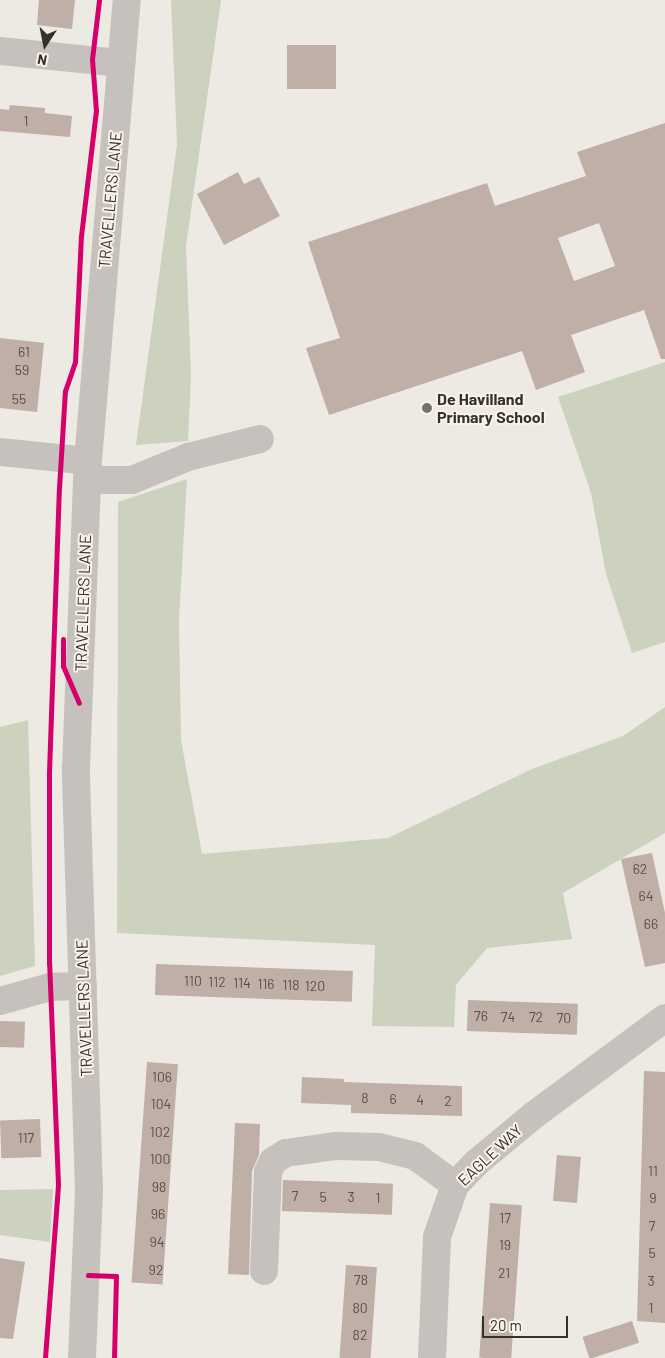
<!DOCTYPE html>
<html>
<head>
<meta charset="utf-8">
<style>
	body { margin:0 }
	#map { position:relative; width:665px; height:1358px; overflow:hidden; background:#ede9e3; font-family:Barlow,sans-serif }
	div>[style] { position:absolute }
	.green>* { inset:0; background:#cdd2be }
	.building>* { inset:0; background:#bfafa6; transform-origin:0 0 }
	.minor>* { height:28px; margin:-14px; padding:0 14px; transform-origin:14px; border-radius:14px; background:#c6c1bc }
	.cycleway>* { height:5px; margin:-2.5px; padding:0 2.5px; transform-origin:2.5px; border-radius:2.5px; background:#d6006c }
	.dots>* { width:14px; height:14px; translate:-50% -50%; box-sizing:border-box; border:2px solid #f9f3eb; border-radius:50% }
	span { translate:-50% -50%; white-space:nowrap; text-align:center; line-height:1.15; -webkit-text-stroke:4px #f9f3eb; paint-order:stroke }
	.number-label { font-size:14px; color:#594f49 }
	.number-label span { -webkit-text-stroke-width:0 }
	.street-label { font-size:16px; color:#372f2a }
	.poi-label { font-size:16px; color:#372f2a; font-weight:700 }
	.left { translate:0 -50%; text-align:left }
	.north { position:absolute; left:20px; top:20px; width:50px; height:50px; -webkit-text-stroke:4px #f9f3eb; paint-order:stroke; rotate:191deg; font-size:14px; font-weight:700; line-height:20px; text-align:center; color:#372f2a }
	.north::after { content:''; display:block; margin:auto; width:18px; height:22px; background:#372f2a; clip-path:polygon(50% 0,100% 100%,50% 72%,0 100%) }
	.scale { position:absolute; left:482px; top:1316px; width:86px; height:22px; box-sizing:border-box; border:2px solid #372f2a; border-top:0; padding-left:6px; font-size:15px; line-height:18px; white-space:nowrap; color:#372f2a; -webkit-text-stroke:4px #f9f3eb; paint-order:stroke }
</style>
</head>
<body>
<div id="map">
	<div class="green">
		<i style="clip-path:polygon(171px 0,221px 0,186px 246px,191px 374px,188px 441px,136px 445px,177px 144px)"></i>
		<i style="clip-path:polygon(665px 362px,665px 642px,632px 653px,606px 574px,591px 493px,558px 397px)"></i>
		<i style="clip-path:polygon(187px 479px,179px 620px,181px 740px,202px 854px,388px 838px,532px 769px,623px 736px,665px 707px,665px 833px,563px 893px,572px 939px,487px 948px,456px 985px,454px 1027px,372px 1026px,375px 945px,117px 933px,118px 502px)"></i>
		<i style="clip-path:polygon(28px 720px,35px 966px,0 976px,0 727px)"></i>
		<i style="clip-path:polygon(53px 1189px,50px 1242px,0 1235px,0 1190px)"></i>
	</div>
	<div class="building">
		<i style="clip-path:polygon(39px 0,75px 0,72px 29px,37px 25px)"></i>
		<i style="left:336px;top:45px;width:44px;height:49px;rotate:90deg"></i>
		<i style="clip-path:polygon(10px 105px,45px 108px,45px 113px,72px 116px,70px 137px,0 131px,0 109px,9px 110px)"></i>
		<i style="clip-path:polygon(evenodd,665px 123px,665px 359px,661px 359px,644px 310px,571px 335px,585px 372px,536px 390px,522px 351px,329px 415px,306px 348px,340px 338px,308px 242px,487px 183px,495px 206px,586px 176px,577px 152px,665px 123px,599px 223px,615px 266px,574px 281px,558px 238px,599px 223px)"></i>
		<i style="clip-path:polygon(238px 172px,244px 184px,259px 177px,280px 216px,224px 245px,197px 194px)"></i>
		<i style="clip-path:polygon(0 338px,44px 343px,37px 412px,0 408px)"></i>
		<i style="clip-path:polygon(652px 853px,665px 913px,665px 963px,645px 967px,621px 859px)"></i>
		<i style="left:156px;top:964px;width:197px;height:31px;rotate:2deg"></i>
		<i style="left:468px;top:1000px;width:110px;height:31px;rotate:2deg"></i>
		<i style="left:0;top:1021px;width:25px;height:26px;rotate:2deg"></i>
		<i style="left:147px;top:1062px;width:31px;height:221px;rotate:4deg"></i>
		<i style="clip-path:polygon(644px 1071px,665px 1072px,665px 1323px,637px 1321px)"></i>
		<i style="clip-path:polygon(302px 1077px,344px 1079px,344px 1082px,462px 1086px,462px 1116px,351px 1113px,351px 1105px,301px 1103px)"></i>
		<i style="left:40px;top:1119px;width:38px;height:40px;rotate:88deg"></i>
		<i style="clip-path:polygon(235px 1123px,260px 1124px,259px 1155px,252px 1171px,249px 1275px,228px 1274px)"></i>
		<i style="left:557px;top:1155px;width:24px;height:46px;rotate:5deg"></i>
		<i style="left:283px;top:1180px;width:110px;height:31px;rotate:2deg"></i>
		<i style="left:490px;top:1203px;width:32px;height:155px;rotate:4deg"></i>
		<i style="clip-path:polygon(0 1258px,25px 1262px,13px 1339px,0 1338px)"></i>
		<i style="left:346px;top:1265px;width:31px;height:93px;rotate:4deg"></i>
		<i style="left:632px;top:1321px;width:23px;height:52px;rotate:72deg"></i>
	</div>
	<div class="minor">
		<i style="left:0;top:51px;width:122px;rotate:5.7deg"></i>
		<i style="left:0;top:452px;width:88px;rotate:5.8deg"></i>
		<i style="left:87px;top:480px;width:45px"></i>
		<i style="left:132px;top:480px;width:61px;rotate:-22.3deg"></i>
		<i style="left:188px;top:457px;width:74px;rotate:-14deg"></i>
		<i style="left:0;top:1001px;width:52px;rotate:-15.6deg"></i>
		<i style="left:50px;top:987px;width:33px;rotate:-2deg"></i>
		<i style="left:264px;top:1271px;width:99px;rotate:-87.7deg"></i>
		<i style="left:268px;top:1172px;width:12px;rotate:-66deg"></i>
		<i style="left:273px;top:1161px;width:15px;rotate:-32deg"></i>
		<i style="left:286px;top:1153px;width:49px;rotate:-8.1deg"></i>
		<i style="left:335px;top:1146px;width:44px;rotate:1.3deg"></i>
		<i style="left:379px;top:1147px;width:37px;rotate:14deg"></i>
		<i style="left:415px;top:1156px;width:49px;rotate:35.9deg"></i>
		<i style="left:82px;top:1358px;width:167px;rotate:-87.6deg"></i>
		<i style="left:89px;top:1191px;width:423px;rotate:-91.8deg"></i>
		<i style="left:76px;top:768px;width:307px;rotate:-87.8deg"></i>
		<i style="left:88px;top:461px;width:463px;rotate:-85.2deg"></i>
		<i style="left:432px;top:1358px;width:121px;rotate:-87.6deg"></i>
		<i style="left:437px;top:1237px;width:55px;rotate:-70.9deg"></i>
		<i style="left:455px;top:1185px;width:30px;rotate:-46deg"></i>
		<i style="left:476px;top:1163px;width:75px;rotate:-39.6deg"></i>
		<i style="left:534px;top:1115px;width:163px;rotate:-36.5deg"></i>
	</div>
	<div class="cycleway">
		<i style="left:63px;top:639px;width:27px;rotate:90deg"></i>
		<i style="left:63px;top:666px;width:40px;rotate:66.6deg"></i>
		<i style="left:88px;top:1275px;width:28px;rotate:2deg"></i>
		<i style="left:116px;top:1276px;width:82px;rotate:91.4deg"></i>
		<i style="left:45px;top:1358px;width:174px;rotate:-85.7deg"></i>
		<i style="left:58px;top:1184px;width:221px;rotate:-92.3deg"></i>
		<i style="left:49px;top:963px;width:191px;rotate:-90deg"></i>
		<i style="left:49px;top:772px;width:284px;rotate:-88deg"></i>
		<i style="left:59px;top:488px;width:97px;rotate:-86.5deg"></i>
		<i style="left:65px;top:391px;width:31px;rotate:-71deg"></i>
		<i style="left:75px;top:362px;width:126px;rotate:-87.3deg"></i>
		<i style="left:81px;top:236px;width:126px;rotate:-83.2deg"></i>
		<i style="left:96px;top:111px;width:52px;rotate:-94.4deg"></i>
		<i style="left:92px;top:59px;width:59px;rotate:-83.2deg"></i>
	</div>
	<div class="dots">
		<i style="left:427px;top:408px;background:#77706b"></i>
	</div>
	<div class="number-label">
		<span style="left:26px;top:121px">1</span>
		<span style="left:24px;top:352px">61</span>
		<span style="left:22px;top:370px">59</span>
		<span style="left:19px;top:399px">55</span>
		<span style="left:640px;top:869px">62</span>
		<span style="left:646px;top:896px">64</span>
		<span style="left:651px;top:924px">66</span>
		<span style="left:193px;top:981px">110</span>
		<span style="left:217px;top:982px">112</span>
		<span style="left:242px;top:983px">114</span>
		<span style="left:266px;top:984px">116</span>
		<span style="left:291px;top:985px">118</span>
		<span style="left:315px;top:986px">120</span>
		<span style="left:481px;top:1016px">76</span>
		<span style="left:508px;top:1017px">74</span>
		<span style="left:536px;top:1017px">72</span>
		<span style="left:564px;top:1018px">70</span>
		<span style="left:162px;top:1077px">106</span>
		<span style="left:365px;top:1098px">8</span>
		<span style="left:393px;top:1099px">6</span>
		<span style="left:420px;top:1100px">4</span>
		<span style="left:448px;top:1101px">2</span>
		<span style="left:161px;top:1104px">104</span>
		<span style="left:160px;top:1132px">102</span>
		<span style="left:26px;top:1138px">117</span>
		<span style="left:160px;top:1159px">100</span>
		<span style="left:653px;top:1171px">11</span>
		<span style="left:159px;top:1187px">98</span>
		<span style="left:295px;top:1196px">7</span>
		<span style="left:323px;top:1197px">5</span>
		<span style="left:351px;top:1197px">3</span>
		<span style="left:378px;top:1198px">1</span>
		<span style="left:653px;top:1198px">9</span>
		<span style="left:158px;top:1214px">96</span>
		<span style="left:505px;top:1218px">17</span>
		<span style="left:652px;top:1226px">7</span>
		<span style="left:157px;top:1242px">94</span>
		<span style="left:505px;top:1245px">19</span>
		<span style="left:652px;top:1253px">5</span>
		<span style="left:156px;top:1270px">92</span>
		<span style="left:504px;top:1273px">21</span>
		<span style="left:361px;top:1280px">78</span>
		<span style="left:651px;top:1281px">3</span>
		<span style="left:360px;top:1308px">80</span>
		<span style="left:651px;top:1308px">1</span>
		<span style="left:360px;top:1335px">82</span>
	</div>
	<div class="street-label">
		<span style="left:110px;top:200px;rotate:-85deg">TRAVELLERS LANE</span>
		<span style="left:83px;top:603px;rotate:-88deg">TRAVELLERS LANE</span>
		<span style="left:84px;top:1008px;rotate:-92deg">TRAVELLERS LANE</span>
		<span style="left:490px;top:1155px;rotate:-43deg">EAGLE WAY</span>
	</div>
	<div class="poi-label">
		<span class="left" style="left:437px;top:408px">De Havilland<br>Primary School</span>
	</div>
	<div class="north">N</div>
	<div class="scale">20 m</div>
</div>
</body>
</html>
